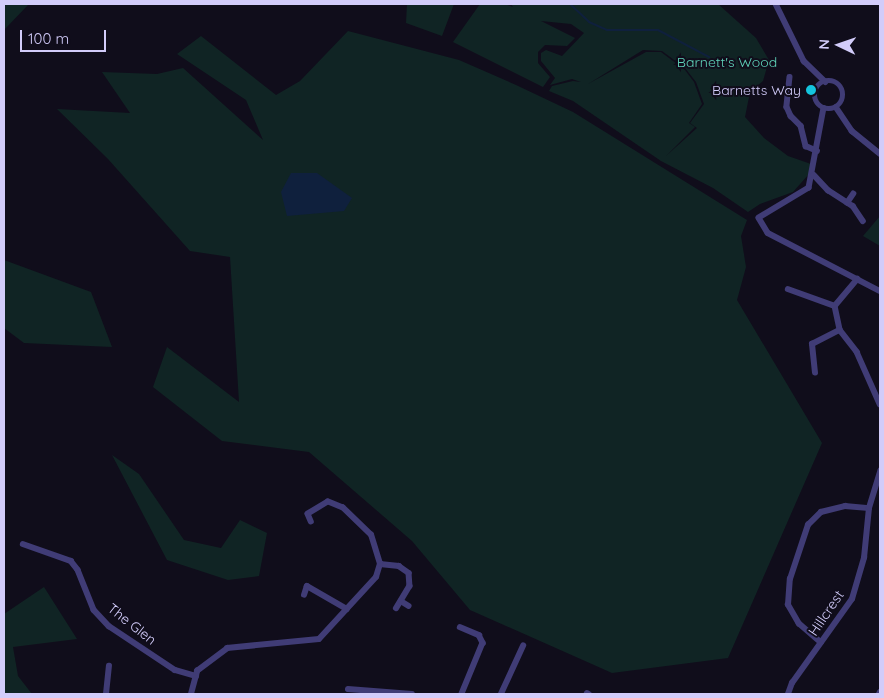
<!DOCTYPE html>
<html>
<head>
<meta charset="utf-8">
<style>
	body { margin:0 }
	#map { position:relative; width:884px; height:698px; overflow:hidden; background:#100d1b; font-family:Quicksand,sans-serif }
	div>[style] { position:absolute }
	.green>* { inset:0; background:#102424 }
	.water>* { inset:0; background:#0f203d }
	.stream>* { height:2px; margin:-1px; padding:0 1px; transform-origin:1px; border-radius:1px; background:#0f203d }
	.minor>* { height:5.5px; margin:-2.75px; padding:0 2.75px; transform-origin:2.75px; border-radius:2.75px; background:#403c76 }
	.minor>.ring { margin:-2.75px; padding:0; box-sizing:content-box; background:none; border:5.5px solid #403c76; border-radius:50% }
	.dots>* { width:14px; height:14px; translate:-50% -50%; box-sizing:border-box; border:2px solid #100d1b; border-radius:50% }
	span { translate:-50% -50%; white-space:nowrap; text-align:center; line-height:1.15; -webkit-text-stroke:4px #100d1b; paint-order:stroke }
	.park-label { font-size:14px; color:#5fd2b9 }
	.poi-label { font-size:14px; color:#d2ccfa }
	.right { translate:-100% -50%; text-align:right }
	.street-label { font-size:14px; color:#d2ccfa }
	.frame { position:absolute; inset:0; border:5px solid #d2ccfa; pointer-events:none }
	.north { position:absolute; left:814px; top:20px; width:50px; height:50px; -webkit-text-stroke:4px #100d1b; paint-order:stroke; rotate:273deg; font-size:14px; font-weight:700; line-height:20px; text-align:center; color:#d2ccfa }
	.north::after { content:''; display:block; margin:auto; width:18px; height:22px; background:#d2ccfa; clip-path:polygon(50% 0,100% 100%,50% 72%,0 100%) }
	.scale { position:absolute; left:20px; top:30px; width:86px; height:22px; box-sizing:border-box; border:2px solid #d2ccfa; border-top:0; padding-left:6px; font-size:15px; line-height:18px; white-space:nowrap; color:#d2ccfa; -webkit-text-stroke:4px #100d1b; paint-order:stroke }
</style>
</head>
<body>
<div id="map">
	<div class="green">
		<i style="clip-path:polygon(4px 4px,29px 4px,4px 30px)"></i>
		<i style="clip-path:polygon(407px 4px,454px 4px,442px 36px,406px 23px)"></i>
		<i style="clip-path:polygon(evenodd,480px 4px,505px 4px,513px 7px,511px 4px,718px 4px,756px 38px,769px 60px,763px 81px,750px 92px,745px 117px,764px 138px,788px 156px,811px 164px,809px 174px,793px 192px,760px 204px,748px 212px,713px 188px,661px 161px,573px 101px,549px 91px,552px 86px,573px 81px,581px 82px,572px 79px,550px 85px,555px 78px,541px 61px,541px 53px,546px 50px,562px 56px,584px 33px,571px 24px,541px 21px,575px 38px,567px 46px,545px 45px,538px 52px,538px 63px,550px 77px,543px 87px,453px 42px,480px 4px,643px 50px,662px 51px,685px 68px,696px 82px,704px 104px,690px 123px,697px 128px,666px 156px,695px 127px,689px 123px,702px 104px,694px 82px,685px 70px,661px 52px,646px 52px,588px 84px,643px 50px)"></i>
		<i style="clip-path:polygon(348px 31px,459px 60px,516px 85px,573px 112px,747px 220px,741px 236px,746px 267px,737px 300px,822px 443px,728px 658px,612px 673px,470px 610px,412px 541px,309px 452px,222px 441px,153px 387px,167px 347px,239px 402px,230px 257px,190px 251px,108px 159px,57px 109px,130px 113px,102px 72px,157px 74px,183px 68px,263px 140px,246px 100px,177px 54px,201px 36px,276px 95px,300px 81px)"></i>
		<i style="clip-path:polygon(880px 216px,880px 246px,863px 236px)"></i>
		<i style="clip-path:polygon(4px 260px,91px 292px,112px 347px,24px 343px,4px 328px)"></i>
		<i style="clip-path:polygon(112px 455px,139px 474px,184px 540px,221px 548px,240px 520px,267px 533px,259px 576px,228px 580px,167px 560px)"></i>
		<i style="clip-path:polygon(44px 587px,77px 639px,13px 647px,18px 676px,32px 694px,4px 694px,4px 614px)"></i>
	</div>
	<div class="water">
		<i style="clip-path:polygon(291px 173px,317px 173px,352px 198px,344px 211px,287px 216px,281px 192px)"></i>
	</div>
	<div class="stream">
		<i style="left:570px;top:4px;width:26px;rotate:43deg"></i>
		<i style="left:589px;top:22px;width:20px;rotate:24deg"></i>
		<i style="left:607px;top:30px;width:51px"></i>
		<i style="left:658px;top:30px;width:58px;rotate:27.9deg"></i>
	</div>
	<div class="minor">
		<i style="left:776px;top:4px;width:64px;rotate:63.8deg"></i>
		<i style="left:804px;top:61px;width:30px;rotate:44deg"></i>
		<i style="left:790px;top:77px;width:30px;rotate:96deg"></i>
		<i style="left:787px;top:107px;width:10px;rotate:66deg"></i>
		<i style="left:791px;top:116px;width:14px;rotate:45deg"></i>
		<i style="left:801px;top:126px;width:21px;rotate:76deg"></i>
		<i style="left:806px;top:146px;width:12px;rotate:24deg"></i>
		<i class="ring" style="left:815px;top:81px;width:22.5px;height:22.5px"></i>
		<i style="left:836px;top:107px;width:29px;rotate:56deg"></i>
		<i style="left:852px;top:131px;width:36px;rotate:39deg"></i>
		<i style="left:824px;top:108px;width:81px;rotate:100.6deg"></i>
		<i style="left:809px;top:188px;width:58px;rotate:149deg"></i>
		<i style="left:759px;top:218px;width:17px;rotate:59deg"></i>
		<i style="left:768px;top:233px;width:126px;rotate:27.4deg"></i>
		<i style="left:814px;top:175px;width:21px;rotate:47deg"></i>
		<i style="left:828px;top:190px;width:30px;rotate:33deg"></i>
		<i style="left:853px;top:206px;width:18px;rotate:56deg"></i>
		<i style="left:847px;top:203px;width:11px;rotate:-56deg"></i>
		<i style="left:858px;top:279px;width:35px;rotate:130deg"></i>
		<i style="left:835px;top:306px;width:25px;rotate:78deg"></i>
		<i style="left:840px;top:330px;width:28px;rotate:52deg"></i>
		<i style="left:857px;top:352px;width:57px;rotate:66.1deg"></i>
		<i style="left:788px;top:289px;width:50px;rotate:19.9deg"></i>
		<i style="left:815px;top:373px;width:29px;rotate:-96deg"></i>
		<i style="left:812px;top:344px;width:31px;rotate:-27deg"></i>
		<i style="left:23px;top:544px;width:51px;rotate:19.5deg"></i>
		<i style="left:71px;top:561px;width:11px;rotate:52deg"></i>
		<i style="left:78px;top:570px;width:43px;rotate:68.2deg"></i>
		<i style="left:94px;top:610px;width:22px;rotate:47deg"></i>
		<i style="left:109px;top:626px;width:79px;rotate:33.7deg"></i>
		<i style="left:175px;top:670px;width:22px;rotate:16deg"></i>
		<i style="left:380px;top:564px;width:19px;rotate:6deg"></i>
		<i style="left:399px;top:566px;width:12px;rotate:35deg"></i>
		<i style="left:409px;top:573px;width:13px;rotate:86deg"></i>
		<i style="left:410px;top:586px;width:26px;rotate:121deg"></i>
		<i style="left:304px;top:595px;width:9px;rotate:-72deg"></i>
		<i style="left:307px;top:586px;width:46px;rotate:29.9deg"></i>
		<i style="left:401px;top:601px;width:9px;rotate:32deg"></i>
		<i style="left:460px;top:627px;width:21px;rotate:23deg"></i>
		<i style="left:479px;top:635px;width:9px;rotate:63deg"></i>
		<i style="left:483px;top:643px;width:55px;rotate:112.4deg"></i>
		<i style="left:821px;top:643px;width:29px;rotate:-139deg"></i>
		<i style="left:799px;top:624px;width:22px;rotate:-120deg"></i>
		<i style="left:788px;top:605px;width:26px;rotate:-86deg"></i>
		<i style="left:790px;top:579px;width:57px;rotate:-71.6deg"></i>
		<i style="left:808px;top:525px;width:18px;rotate:-45deg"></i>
		<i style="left:821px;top:512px;width:25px;rotate:-14deg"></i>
		<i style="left:845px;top:506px;width:24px;rotate:5deg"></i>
		<i style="left:348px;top:689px;width:64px;rotate:4.5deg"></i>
		<i style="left:587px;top:693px;width:2px;rotate:27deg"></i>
		<i style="left:106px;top:694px;width:28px;rotate:-84deg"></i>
		<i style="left:191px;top:694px;width:24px;rotate:-75deg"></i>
		<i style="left:197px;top:671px;width:38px;rotate:-37deg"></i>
		<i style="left:227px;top:648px;width:92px;rotate:-5.6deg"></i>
		<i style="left:319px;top:639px;width:84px;rotate:-47.4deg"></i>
		<i style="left:376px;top:577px;width:14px;rotate:-73deg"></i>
		<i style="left:380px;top:564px;width:30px;rotate:-107deg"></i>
		<i style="left:371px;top:535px;width:39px;rotate:-136deg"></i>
		<i style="left:343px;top:508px;width:16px;rotate:-158deg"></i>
		<i style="left:328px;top:502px;width:23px;rotate:149deg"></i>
		<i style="left:308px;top:514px;width:8px;rotate:67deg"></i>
		<i style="left:501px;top:694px;width:53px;rotate:-65.4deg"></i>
		<i style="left:788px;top:694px;width:12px;rotate:-70deg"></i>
		<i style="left:792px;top:683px;width:103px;rotate:-54.5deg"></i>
		<i style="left:852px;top:599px;width:43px;rotate:-73.7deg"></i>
		<i style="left:864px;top:558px;width:50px;rotate:-84.3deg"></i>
		<i style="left:869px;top:508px;width:39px;rotate:-73deg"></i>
		<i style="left:879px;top:694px;width:2px;rotate:-63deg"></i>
	</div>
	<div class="dots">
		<i style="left:811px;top:90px;background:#14c4de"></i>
	</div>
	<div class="park-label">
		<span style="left:727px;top:62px">Barnett's Wood</span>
	</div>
	<div class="poi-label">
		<span class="right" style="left:801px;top:90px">Barnetts Way</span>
	</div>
	<div class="street-label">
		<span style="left:826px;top:613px;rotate:-56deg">Hillcrest</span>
		<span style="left:132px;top:624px;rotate:38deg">The Glen</span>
	</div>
	<div class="frame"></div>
	<div class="north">N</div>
	<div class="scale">100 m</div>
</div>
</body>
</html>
